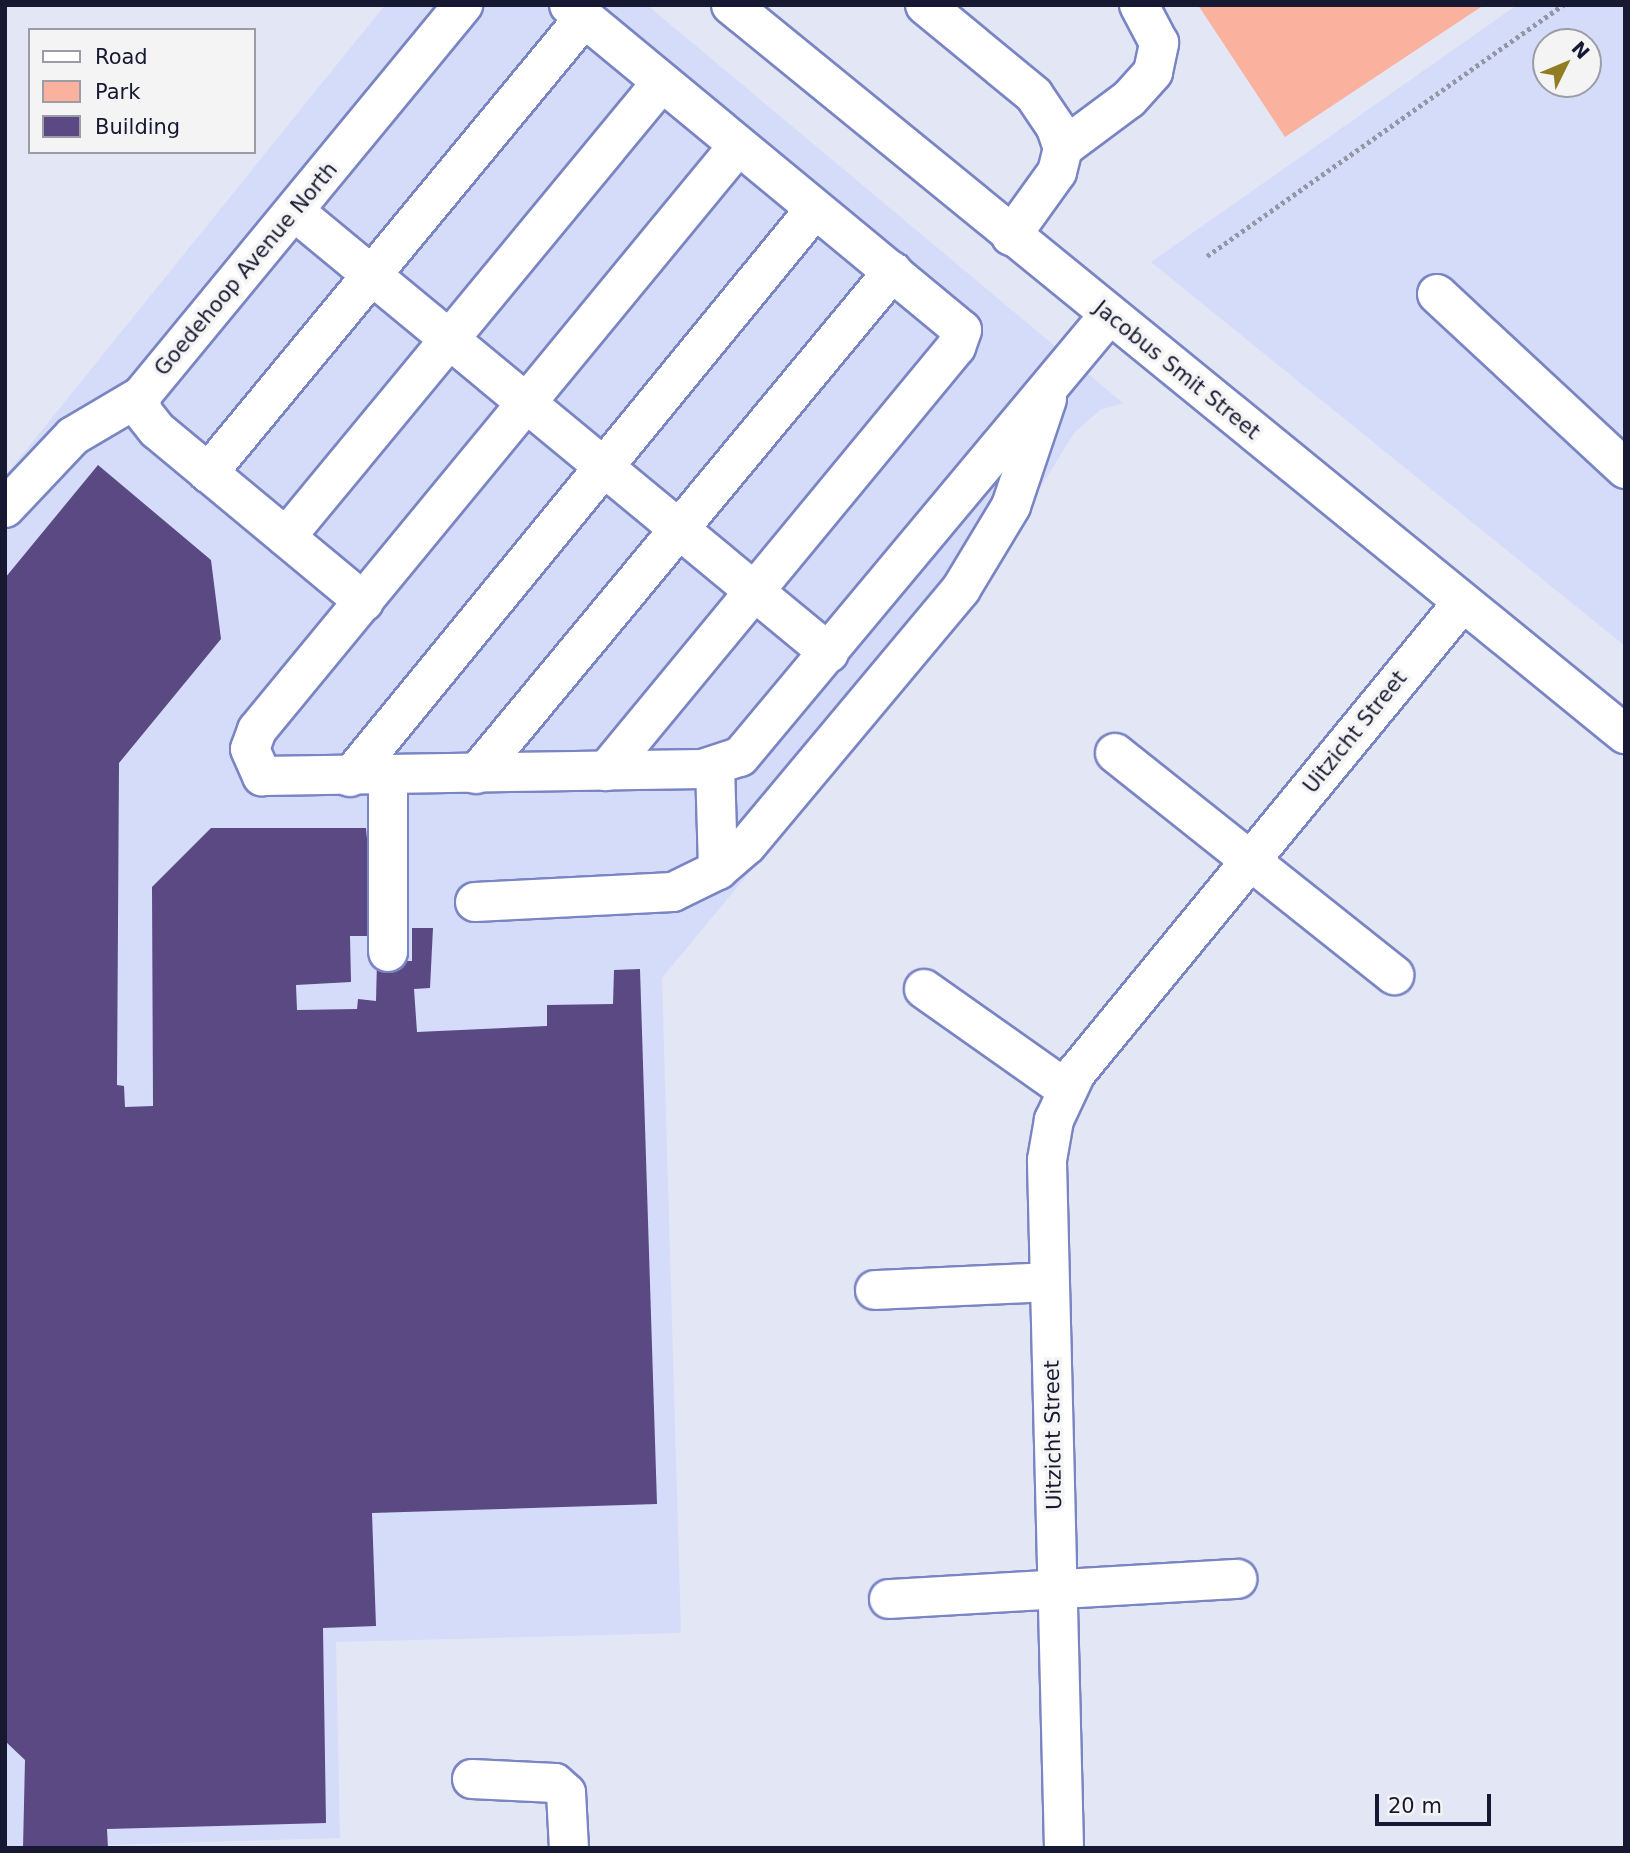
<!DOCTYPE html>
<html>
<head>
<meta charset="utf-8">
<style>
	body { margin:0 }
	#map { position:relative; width:1630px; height:1853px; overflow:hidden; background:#e3e6f4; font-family:"DejaVu Sans",sans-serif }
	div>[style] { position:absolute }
	.built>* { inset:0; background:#d5dcfa }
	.green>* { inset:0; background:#fab29e }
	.building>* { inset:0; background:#5a4983 }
	.path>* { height:4.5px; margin-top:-2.25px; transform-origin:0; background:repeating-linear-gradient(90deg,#9396a7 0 3.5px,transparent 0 7px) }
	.roads { filter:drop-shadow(2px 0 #7a85c3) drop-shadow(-2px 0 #7a85c3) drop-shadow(0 2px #7a85c3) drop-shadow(0 -2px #7a85c3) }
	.minor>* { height:38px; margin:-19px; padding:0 19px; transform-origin:19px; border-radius:19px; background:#fff }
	span { translate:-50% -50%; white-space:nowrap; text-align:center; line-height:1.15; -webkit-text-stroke:7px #f4f4f4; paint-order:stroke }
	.street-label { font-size:21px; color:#161931 }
	.frame { position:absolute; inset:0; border:7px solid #161931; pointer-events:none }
	.legend { position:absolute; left:28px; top:28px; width:228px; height:126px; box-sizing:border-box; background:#f4f4f4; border:2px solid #9b9ca6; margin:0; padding:9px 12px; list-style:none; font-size:21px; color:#161931 }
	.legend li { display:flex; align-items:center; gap:14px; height:35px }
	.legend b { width:35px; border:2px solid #9b9ca6 }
	.north { position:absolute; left:1532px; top:28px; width:70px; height:70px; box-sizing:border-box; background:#f4f4f4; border:2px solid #9b9ca6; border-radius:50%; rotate:47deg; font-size:19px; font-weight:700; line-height:28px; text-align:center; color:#161931 }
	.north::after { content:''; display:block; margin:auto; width:24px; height:32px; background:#917c23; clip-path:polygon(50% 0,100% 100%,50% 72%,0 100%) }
	.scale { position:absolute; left:1375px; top:1794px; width:116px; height:32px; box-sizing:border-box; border:4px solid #161931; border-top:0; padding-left:9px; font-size:21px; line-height:24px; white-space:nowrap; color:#161931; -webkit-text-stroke:5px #f4f4f4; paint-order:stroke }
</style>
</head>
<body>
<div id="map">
	<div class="built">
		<i style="clip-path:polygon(385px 5px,647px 5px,1123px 403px,1100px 410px,1074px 433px,978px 589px,926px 659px,662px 978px,681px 1633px,336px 1642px,340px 1838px,5px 1848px,5px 476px)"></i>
		<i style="clip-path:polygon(evenodd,1517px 5px,1625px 5px,1625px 646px,1151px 262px,1517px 5px,1546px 42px,1588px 42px,1588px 84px,1546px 84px,1546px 42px)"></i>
	</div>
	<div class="green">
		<i style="clip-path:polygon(1198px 5px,1484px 5px,1285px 137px)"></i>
	</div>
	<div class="building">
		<i style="clip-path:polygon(98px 465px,211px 560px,221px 639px,119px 763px,117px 1085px,124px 1086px,125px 1107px,153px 1106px,152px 887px,211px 828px,366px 828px,376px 936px,350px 936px,351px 982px,296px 985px,297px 1010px,357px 1009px,358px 999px,376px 1001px,377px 961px,412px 961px,412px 928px,433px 928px,430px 988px,414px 989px,417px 1032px,547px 1026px,547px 1005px,613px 1004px,614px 970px,640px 969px,657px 1504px,372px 1513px,376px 1626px,323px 1628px,326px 1823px,107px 1829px,108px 1848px,23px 1848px,25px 1760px,5px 1741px,5px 578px)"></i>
	</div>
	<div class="path">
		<i style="left:1207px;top:256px;width:436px;rotate:-35.2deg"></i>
	</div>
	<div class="roads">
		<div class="minor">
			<i style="left:569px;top:5px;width:510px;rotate:39.59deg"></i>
			<i style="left:962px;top:330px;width:18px;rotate:109deg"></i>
			<i style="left:956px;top:347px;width:550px;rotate:129.54deg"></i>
			<i style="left:731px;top:5px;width:1154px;rotate:39.2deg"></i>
			<i style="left:925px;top:5px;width:141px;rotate:39.5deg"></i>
			<i style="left:1034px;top:95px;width:40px;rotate:56deg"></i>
			<i style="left:1056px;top:128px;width:21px;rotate:71deg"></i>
			<i style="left:1063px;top:148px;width:25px;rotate:104deg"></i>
			<i style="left:1057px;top:172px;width:79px;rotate:125.7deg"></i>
			<i style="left:737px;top:147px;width:755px;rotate:129.47deg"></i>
			<i style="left:257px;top:730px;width:20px;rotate:110deg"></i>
			<i style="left:250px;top:749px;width:30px;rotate:66deg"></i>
			<i style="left:262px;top:776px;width:440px;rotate:-0.9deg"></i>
			<i style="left:702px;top:769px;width:40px;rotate:-18deg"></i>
			<i style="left:740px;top:757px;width:576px;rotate:-50.14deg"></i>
			<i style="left:1063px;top:148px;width:82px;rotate:-36.6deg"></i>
			<i style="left:1129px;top:99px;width:36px;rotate:-48deg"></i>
			<i style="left:1153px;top:72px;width:30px;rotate:-78deg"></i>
			<i style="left:1159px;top:43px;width:43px;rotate:-117.8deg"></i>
			<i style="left:294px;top:211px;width:694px;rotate:39.56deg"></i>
			<i style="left:1437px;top:294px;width:257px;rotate:42.9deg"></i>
			<i style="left:141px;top:396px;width:15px;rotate:86deg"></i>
			<i style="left:142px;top:411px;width:24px;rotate:52deg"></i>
			<i style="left:157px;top:430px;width:269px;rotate:39.7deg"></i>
			<i style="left:208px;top:473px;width:590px;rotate:-50.43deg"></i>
			<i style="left:5px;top:508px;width:99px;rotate:-46.6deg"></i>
			<i style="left:73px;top:436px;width:79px;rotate:-30.5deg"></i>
			<i style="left:141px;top:396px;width:507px;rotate:-50.53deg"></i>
			<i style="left:286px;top:537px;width:589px;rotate:-50.44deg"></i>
			<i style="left:1115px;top:753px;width:357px;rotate:38.5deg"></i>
			<i style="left:715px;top:766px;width:104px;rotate:88.3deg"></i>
			<i style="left:476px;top:774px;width:653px;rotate:-50.34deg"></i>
			<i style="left:388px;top:776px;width:176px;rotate:90deg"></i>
			<i style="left:350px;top:777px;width:734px;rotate:-50.69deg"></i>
			<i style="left:475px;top:902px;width:198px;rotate:-2.9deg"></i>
			<i style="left:673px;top:892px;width:50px;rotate:-26.1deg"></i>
			<i style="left:718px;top:870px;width:38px;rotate:-41deg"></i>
			<i style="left:747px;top:845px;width:334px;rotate:-50.1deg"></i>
			<i style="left:961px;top:589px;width:97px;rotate:-58.9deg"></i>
			<i style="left:1011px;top:506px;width:113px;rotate:-71.4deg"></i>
			<i style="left:924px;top:989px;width:174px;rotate:35.2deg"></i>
			<i style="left:875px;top:1290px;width:174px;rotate:-2.6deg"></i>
			<i style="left:889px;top:1599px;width:349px;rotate:-3.3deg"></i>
			<i style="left:472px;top:1779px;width:83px;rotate:2.8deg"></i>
			<i style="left:555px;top:1783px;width:15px;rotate:42deg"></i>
			<i style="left:566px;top:1793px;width:55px;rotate:86.9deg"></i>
			<i style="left:1064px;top:1848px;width:688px;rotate:-91.42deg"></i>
			<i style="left:1047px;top:1160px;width:41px;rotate:-80.1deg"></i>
			<i style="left:1054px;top:1120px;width:52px;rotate:-64.9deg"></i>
			<i style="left:1076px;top:1073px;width:608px;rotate:-50.6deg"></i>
		</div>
	</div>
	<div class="street-label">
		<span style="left:246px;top:269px;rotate:-50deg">Goedehoop Avenue North</span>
		<span style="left:1177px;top:370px;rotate:39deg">Jacobus Smit Street</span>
		<span style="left:1355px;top:732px;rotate:-51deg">Uitzicht Street</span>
		<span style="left:1053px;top:1435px;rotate:-91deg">Uitzicht Street</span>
	</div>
	<div class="frame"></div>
	<ul class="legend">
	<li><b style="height:9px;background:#fff"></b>Road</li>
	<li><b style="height:19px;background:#fab29e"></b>Park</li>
	<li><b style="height:19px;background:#5a4983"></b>Building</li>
	</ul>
	<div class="north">N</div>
	<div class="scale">20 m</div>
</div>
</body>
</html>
